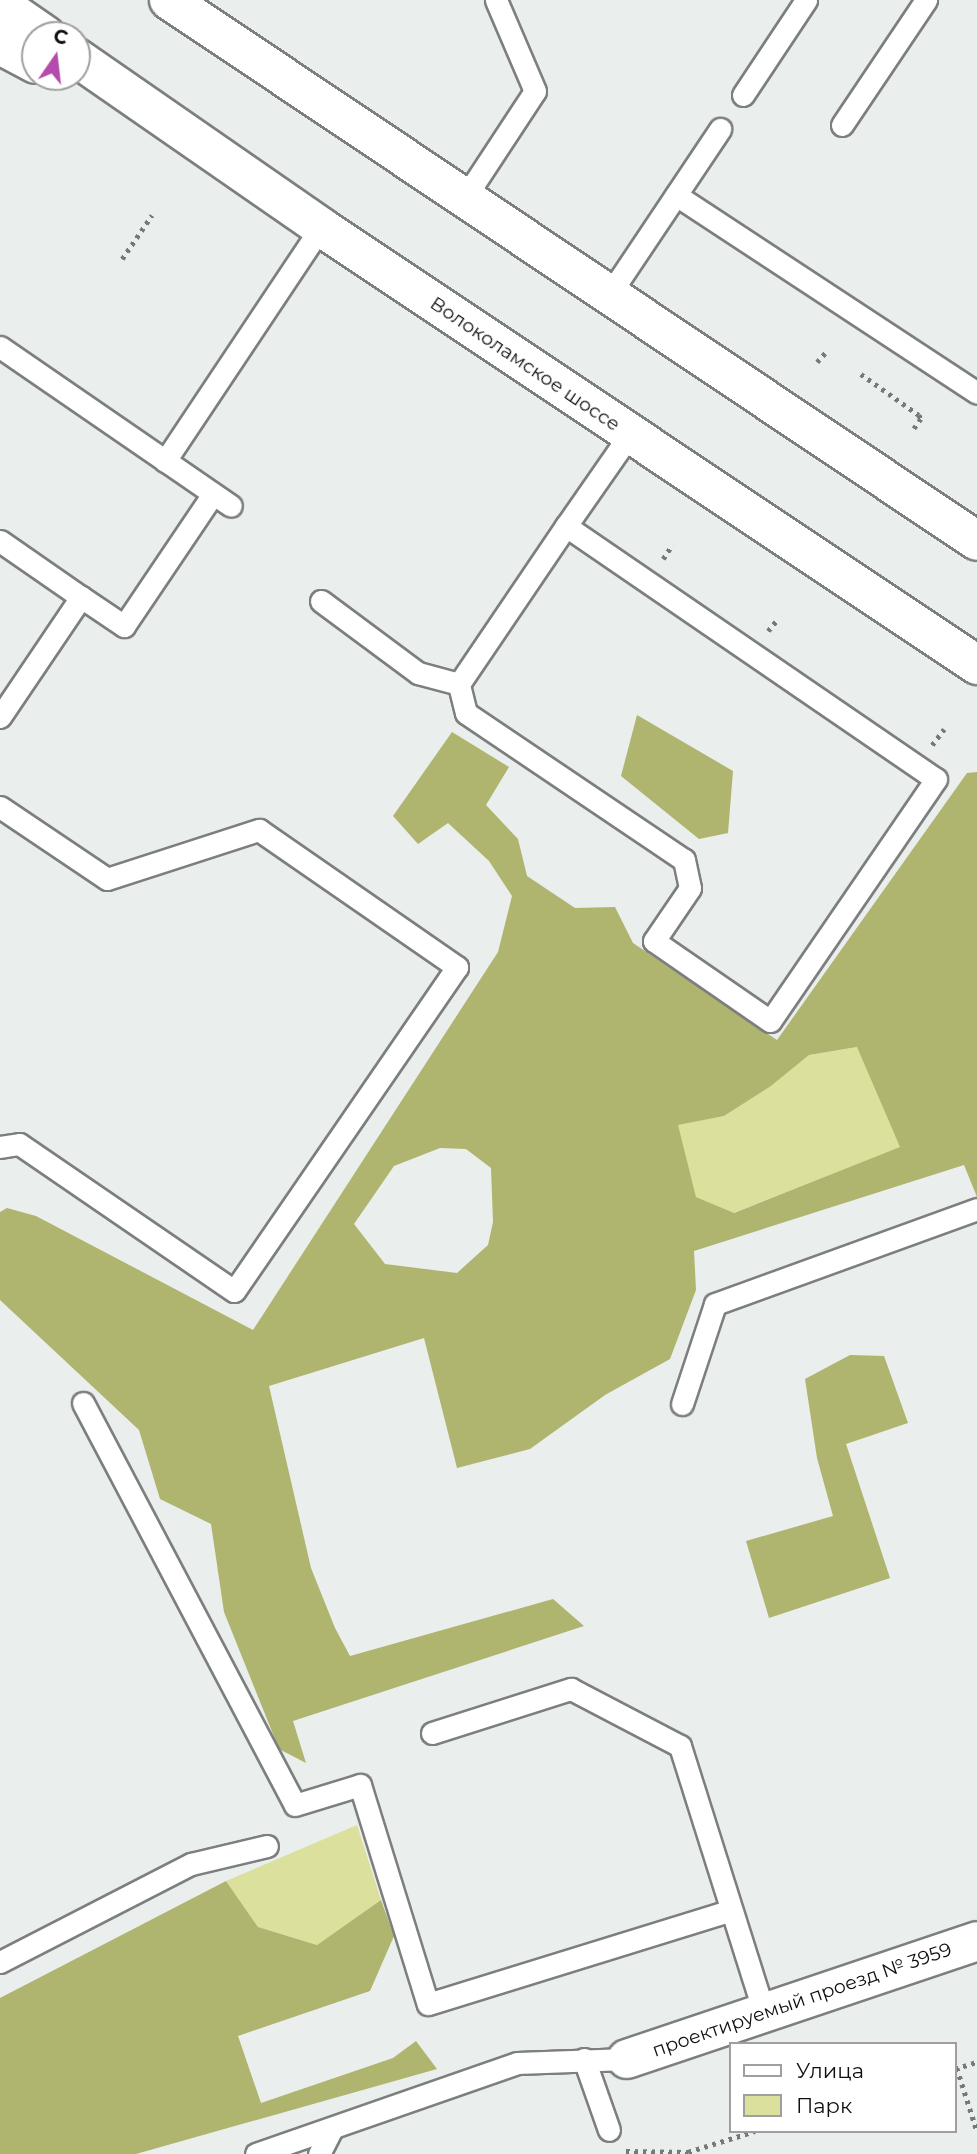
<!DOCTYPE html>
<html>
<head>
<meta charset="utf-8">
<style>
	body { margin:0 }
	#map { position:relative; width:977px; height:2154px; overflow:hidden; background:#eaeeec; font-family:Montserrat,sans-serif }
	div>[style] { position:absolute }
	.green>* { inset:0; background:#dbe19d }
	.forest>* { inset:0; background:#afb46f }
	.path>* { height:4.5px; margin-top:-2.25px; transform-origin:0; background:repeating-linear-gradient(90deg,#777978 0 3.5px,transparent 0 8.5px) }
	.roads { filter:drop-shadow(2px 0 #7c7f7e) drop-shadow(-2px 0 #7c7f7e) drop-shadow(0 2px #7c7f7e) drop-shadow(0 -2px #7c7f7e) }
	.service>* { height:21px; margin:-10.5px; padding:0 10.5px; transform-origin:10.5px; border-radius:10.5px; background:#fff }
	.minor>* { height:38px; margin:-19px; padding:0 19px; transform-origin:19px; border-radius:19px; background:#fff }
	.primary>* { height:38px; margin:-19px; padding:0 19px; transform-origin:19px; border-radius:19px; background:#fff }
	span { translate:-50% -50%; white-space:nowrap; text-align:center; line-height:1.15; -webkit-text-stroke:7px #fff; paint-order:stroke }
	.street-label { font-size:19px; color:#0e0f0e }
	.legend { position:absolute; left:729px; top:2042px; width:228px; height:91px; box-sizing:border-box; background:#fff; border:2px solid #9f9f9f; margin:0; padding:9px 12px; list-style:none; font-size:21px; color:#0e0f0e }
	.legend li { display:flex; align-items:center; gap:14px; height:35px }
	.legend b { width:35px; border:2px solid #9f9f9f }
	.north { position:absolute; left:21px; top:21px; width:70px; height:70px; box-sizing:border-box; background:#fff; border:2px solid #9f9f9f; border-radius:50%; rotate:14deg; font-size:19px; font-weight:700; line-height:28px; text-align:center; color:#0e0f0e }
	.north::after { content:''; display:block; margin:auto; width:24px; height:32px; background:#b54bac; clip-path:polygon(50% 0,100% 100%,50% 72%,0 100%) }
</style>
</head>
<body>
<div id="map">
	<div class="green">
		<i style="clip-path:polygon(858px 1047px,901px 1147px,733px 1213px,696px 1197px,677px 1125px,724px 1116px,771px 1086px,809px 1055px)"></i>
		<i style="clip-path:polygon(357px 1825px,381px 1900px,317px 1945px,258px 1927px,226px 1881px)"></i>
	</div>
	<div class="forest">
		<i style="clip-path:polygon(637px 715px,733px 771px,728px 833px,699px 839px,621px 776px)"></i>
		<i style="clip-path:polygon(evenodd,452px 732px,509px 767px,486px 805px,518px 839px,527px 876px,575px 908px,615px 907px,633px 943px,777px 1040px,967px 773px,977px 772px,977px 1197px,964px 1165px,694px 1251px,696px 1290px,670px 1359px,605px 1395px,530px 1449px,457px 1468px,424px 1338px,269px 1386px,311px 1568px,335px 1628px,350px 1656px,553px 1599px,584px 1626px,293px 1721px,306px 1763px,279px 1749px,224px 1612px,211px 1524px,160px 1499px,139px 1430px,0 1300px,0 1212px,7px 1208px,36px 1216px,253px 1330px,498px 952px,512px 896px,489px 861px,448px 823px,418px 844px,393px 816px,452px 732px,857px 1047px,900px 1147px,734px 1213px,696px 1197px,678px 1125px,724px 1116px,771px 1086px,809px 1055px,857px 1047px,452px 732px,440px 1148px,466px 1149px,491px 1168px,493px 1222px,488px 1245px,457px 1273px,385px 1264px,354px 1224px,394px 1166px,440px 1148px)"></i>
		<i style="clip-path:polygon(850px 1355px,884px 1356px,908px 1423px,846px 1444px,890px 1578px,769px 1618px,746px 1541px,833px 1516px,817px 1458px,805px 1379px)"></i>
		<i style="clip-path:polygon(226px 1881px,258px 1927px,317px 1945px,381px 1900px,394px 1936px,370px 1991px,238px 2036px,261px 2103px,393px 2058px,416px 2041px,437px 2069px,136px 2154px,0 2154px,0 1998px)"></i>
	</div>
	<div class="path">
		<i style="left:122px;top:259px;width:53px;rotate:-55.7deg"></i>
		<i style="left:817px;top:362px;width:15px;rotate:-48deg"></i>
		<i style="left:861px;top:374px;width:71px;rotate:35.3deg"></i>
		<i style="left:919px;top:415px;width:4px;rotate:63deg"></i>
		<i style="left:921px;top:419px;width:12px;rotate:125deg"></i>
		<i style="left:663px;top:559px;width:17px;rotate:-57deg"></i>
		<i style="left:768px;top:631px;width:13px;rotate:-51deg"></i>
		<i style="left:932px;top:745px;width:20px;rotate:-53deg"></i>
		<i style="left:957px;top:2068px;width:66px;rotate:72.4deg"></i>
		<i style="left:955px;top:2069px;width:23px;rotate:-18deg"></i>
		<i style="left:626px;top:2151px;width:62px;rotate:0.9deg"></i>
		<i style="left:688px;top:2152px;width:70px;rotate:-17.4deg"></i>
	</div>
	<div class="roads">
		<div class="service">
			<i style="left:743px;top:95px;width:114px;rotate:-56.4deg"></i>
			<i style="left:842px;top:125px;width:151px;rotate:-56.1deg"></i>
			<i style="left:676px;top:195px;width:360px;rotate:33.3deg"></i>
			<i style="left:464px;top:199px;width:129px;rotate:-56.7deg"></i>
			<i style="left:535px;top:91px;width:99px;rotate:-113.2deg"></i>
			<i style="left:609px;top:295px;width:200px;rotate:-56.2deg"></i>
			<i style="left:0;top:347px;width:280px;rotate:34.5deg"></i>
			<i style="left:165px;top:461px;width:281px;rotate:-56.3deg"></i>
			<i style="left:566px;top:526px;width:448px;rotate:34.4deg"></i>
			<i style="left:936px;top:779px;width:293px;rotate:124.4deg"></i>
			<i style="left:770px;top:1021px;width:141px;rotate:-145.4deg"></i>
			<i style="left:654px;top:941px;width:64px;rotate:-55.8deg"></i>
			<i style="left:690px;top:888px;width:29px;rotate:-102deg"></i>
			<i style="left:684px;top:860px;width:263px;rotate:-146deg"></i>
			<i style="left:466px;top:713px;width:30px;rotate:-104deg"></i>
			<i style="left:459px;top:684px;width:191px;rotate:-55.9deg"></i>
			<i style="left:566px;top:526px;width:112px;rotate:-55.2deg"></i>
			<i style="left:0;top:541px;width:98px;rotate:34.7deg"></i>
			<i style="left:321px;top:601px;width:121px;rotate:36.6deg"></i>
			<i style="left:418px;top:673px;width:42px;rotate:15deg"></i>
			<i style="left:0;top:717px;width:145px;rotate:-56deg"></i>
			<i style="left:81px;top:597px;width:52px;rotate:34deg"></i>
			<i style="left:124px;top:626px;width:159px;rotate:-56deg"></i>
			<i style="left:0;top:807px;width:129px;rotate:33.9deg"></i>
			<i style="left:107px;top:879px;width:160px;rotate:-17.9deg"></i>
			<i style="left:259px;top:830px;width:241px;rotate:34.7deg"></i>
			<i style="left:457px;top:967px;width:393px;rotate:124.5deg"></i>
			<i style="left:234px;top:1291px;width:260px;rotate:-145.6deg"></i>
			<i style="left:19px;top:1144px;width:19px;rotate:171deg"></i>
			<i style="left:83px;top:1403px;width:454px;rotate:62.2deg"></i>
			<i style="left:295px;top:1805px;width:68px;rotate:-17.1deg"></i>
			<i style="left:360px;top:1785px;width:229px;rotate:72.8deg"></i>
			<i style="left:428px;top:2004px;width:317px;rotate:-17.2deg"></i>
			<i style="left:682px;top:1404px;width:105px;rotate:-71.7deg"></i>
			<i style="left:715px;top:1304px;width:279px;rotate:-19.9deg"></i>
			<i style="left:432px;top:1733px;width:146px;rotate:-17.6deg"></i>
			<i style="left:571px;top:1689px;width:123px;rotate:27.6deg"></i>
			<i style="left:680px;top:1746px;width:280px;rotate:72.5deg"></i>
			<i style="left:0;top:1962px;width:215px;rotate:-27.2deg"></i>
			<i style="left:191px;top:1864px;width:78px;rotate:-13.3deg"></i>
			<i style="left:584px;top:2059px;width:75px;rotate:70.6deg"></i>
			<i style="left:256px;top:2154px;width:276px;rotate:-19.2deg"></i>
			<i style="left:517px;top:2063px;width:110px;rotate:-2.1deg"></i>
			<i style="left:319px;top:2154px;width:29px;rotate:-63deg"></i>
		</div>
		<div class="minor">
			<i style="left:627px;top:2059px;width:369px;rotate:-18.6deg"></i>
		</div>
		<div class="primary">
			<i style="left:169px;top:0;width:972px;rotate:33.8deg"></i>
			<i style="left:0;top:4px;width:55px;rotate:34.6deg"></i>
			<i style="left:0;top:45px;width:40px;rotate:28deg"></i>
			<i style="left:77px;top:58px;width:297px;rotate:34.7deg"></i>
			<i style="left:321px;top:227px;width:789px;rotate:33.73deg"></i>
		</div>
	</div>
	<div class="street-label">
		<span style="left:525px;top:364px;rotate:34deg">Волоколамское шоссе</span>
		<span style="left:802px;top:2000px;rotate:-19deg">проектируемый проезд № 3959</span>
	</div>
	<ul class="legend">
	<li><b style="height:9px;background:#fff"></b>Улица</li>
	<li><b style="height:19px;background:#dbe19d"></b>Парк</li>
	</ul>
	<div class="north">С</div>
</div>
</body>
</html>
